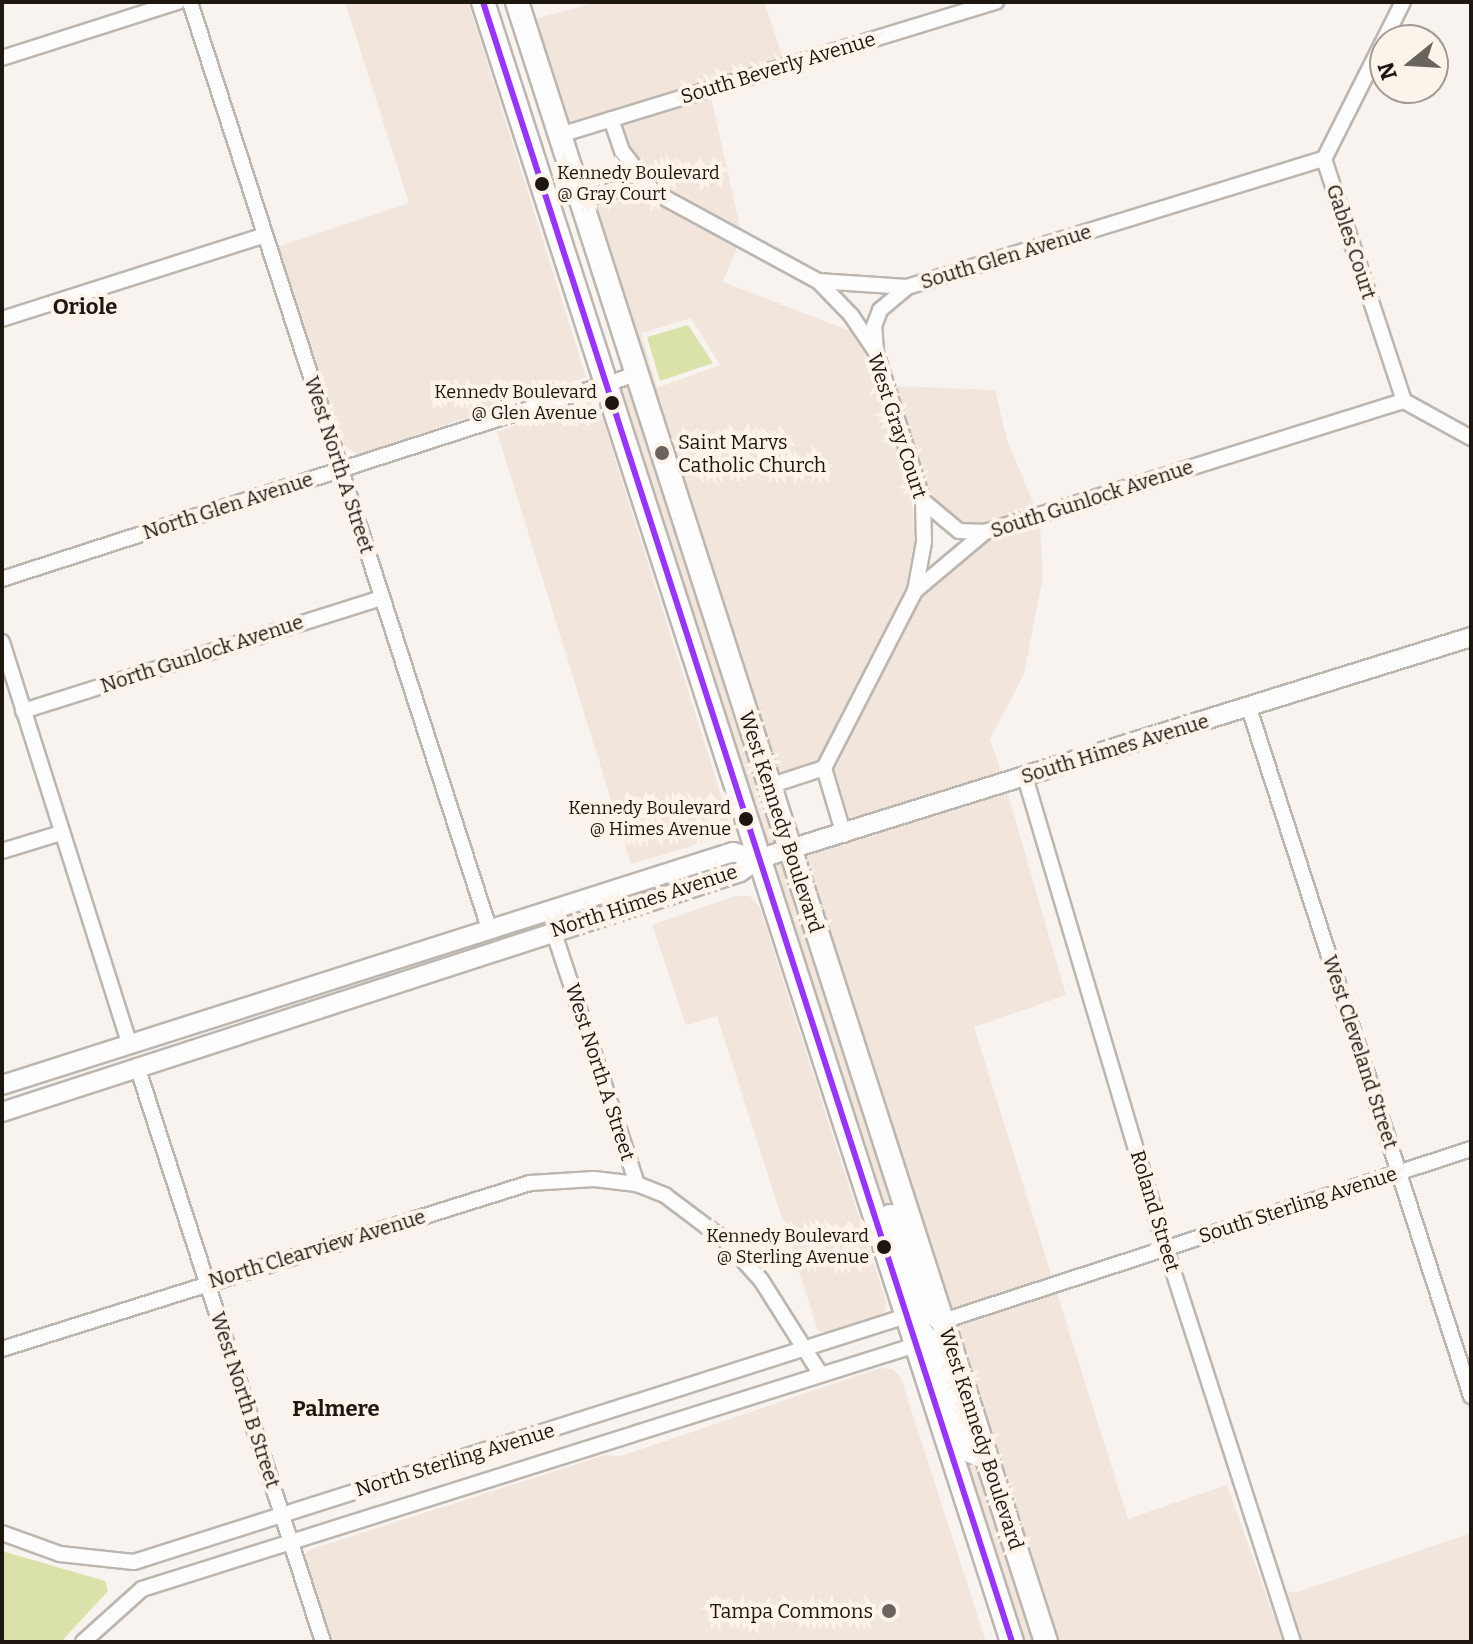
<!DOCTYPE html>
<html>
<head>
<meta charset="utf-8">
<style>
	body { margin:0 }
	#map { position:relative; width:1473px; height:1644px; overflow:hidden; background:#f8f3ef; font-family:Bitter,serif }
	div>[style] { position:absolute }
	.built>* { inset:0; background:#f1e5dc; transform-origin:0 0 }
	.green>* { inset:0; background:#dae2aa }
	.roads { filter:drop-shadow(2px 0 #bcb6b0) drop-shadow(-2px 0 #bcb6b0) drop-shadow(0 2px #bcb6b0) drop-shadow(0 -2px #bcb6b0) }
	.minor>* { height:14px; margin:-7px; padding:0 7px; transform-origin:7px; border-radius:7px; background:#fefdfd }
	.tertiary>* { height:18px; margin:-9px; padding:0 9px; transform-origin:9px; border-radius:9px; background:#fefdfd }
	.primary>* { height:22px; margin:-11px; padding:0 11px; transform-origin:11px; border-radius:11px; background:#fefdfd }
	.bus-1>* { height:6px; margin:-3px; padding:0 3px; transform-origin:3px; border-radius:3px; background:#93f }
	.dots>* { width:22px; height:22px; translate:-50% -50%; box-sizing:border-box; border:4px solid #fcf3eb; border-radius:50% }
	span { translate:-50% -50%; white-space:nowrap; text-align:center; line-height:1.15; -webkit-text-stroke:8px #fcf3eb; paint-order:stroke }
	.bus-label { font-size:18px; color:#1e1710 }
	.left { translate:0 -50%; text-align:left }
	.right { translate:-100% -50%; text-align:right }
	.street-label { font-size:20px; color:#1e1710 }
	.poi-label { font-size:20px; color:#1e1710 }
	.neighbourhood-label { font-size:22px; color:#1e1710; font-weight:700 }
	.frame { position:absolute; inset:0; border:4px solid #1e1710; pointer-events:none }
	.north { position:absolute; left:1369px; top:24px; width:80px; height:80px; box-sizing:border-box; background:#fcf3eb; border:2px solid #a39b93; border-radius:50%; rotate:252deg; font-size:22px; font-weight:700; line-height:32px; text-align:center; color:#1e1710 }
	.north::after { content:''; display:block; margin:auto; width:28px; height:36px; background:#6a645e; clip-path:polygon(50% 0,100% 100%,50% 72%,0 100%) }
</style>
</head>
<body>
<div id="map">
	<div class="built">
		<i style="clip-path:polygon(345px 2px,468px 2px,586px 377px,357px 455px,339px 441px,277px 247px,409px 203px)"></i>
		<i style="clip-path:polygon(597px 2px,764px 2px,783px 58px,566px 124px,533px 20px)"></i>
		<i style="clip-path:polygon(711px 97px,740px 228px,660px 185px,631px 147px,623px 124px)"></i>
		<i style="clip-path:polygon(evenodd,631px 197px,654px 202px,737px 247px,723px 282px,850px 331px,869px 361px,912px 499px,914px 542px,906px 589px,818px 762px,775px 775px,592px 205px,631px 197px,691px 318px,720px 365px,657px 388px,641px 333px,691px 318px)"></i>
		<i style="left:630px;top:385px;width:483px;height:14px;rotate:72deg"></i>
		<i style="clip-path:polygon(896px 386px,995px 390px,1007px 440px,1035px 507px,985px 523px,962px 522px,947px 514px,931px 497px)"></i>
		<i style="clip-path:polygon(589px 402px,601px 414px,730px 824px,721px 837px,631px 864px,497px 432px,569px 404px)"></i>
		<i style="clip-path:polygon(1040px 523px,1043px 577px,1024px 674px,990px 739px,1002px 775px,851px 824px,834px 768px,920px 600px,988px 540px)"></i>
		<i style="clip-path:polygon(1007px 791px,1066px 995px,974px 1027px,1052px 1277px,949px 1310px,801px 856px)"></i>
		<i style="left:783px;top:861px;width:473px;height:14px;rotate:72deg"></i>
		<i style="clip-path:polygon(735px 896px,750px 896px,760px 908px,886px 1302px,884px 1316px,831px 1334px,818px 1331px,717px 1016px,686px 1025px,652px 925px)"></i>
		<i style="clip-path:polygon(1057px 1293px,1128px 1519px,1227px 1485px,1283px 1642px,1056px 1642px,954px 1326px)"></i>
		<i style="left:938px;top:1337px;width:320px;height:15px;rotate:72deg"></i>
		<i style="clip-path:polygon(880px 1368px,892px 1369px,901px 1378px,986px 1642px,332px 1642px,304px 1556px,309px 1550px,605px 1455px,621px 1456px)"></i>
		<i style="clip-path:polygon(1471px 1533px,1471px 1642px,1303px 1642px,1287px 1591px,1295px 1593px)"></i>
	</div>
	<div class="green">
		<i style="clip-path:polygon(688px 325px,713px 363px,660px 381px,647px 337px)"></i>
		<i style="clip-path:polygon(2px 1551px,105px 1581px,108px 1591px,61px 1642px,2px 1642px)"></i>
	</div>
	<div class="roads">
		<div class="minor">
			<i style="left:190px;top:2px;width:973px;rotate:72.11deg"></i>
			<i style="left:1403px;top:2px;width:176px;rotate:116.7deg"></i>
			<i style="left:1324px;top:159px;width:255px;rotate:71.7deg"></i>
			<i style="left:2px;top:58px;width:185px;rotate:-17.7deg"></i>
			<i style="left:611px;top:119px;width:34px;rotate:71deg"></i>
			<i style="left:622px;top:151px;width:52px;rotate:52deg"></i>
			<i style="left:560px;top:135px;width:456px;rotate:-17deg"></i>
			<i style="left:581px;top:200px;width:34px;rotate:-17deg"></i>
			<i style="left:613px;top:190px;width:41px;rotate:2.8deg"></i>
			<i style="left:654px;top:192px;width:187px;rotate:28.5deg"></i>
			<i style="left:818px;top:281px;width:89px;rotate:3.9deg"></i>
			<i style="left:907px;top:287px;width:436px;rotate:-17.1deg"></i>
			<i style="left:818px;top:281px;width:47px;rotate:45.9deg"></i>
			<i style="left:851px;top:315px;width:45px;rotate:56deg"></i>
			<i style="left:876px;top:352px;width:156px;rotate:72.5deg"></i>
			<i style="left:923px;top:501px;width:41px;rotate:88.6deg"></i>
			<i style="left:924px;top:542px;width:50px;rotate:100.4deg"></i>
			<i style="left:2px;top:319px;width:276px;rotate:-17.7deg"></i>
			<i style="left:876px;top:352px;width:26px;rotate:-94deg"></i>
			<i style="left:874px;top:326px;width:17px;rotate:-69deg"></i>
			<i style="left:880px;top:310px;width:35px;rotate:-40deg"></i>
			<i style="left:923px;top:501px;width:47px;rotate:39.8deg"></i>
			<i style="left:959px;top:531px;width:26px;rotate:2deg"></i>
			<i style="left:2px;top:579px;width:667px;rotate:-17.89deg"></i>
			<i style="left:2px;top:642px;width:421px;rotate:72.4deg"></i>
			<i style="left:1249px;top:708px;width:723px;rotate:72.12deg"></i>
			<i style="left:23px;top:711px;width:375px;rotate:-17.5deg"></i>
			<i style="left:1025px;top:777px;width:493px;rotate:73.4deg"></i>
			<i style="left:1166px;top:1249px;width:413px;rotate:72.1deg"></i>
			<i style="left:769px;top:786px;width:58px;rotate:-18.1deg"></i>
			<i style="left:844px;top:835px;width:70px;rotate:-106.6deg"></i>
			<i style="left:824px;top:768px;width:199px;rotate:-62.8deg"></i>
			<i style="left:915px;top:591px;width:92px;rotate:-40.1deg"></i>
			<i style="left:985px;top:532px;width:439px;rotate:-17.4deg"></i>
			<i style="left:1404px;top:401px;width:77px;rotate:28.9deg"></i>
			<i style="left:2px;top:851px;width:62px;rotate:-17deg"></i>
			<i style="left:553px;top:930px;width:268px;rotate:71.7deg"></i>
			<i style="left:137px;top:1066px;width:605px;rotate:72.1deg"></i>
			<i style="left:943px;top:1321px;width:555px;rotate:-18.04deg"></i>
			<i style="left:2px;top:1349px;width:553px;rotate:-17.45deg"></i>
			<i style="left:530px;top:1183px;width:64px;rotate:-3.6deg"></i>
			<i style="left:594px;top:1179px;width:43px;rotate:6.6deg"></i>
			<i style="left:637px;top:1184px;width:31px;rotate:22deg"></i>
			<i style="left:666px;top:1196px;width:75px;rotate:36.9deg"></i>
			<i style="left:726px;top:1241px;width:52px;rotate:48.1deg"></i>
			<i style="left:761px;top:1280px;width:112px;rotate:57.7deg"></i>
			<i style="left:2px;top:1533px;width:62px;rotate:19.9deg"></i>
			<i style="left:60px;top:1554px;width:74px;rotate:6.2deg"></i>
			<i style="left:134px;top:1562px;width:810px;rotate:-17.67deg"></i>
			<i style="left:83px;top:1642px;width:79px;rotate:-41.9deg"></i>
			<i style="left:142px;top:1589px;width:812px;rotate:-17.5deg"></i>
		</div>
		<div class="tertiary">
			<i style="left:2px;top:1085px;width:767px;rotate:-17.68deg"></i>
			<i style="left:733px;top:852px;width:26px;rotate:16deg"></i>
			<i style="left:2px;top:1112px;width:776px;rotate:-18.01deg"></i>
			<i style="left:740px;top:872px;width:22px;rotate:-36deg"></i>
			<i style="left:758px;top:859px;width:747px;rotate:-17.29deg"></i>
		</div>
		<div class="primary">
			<i style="left:483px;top:2px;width:1723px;rotate:72.12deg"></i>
			<i style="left:517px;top:2px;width:1723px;rotate:72.12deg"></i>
			<i style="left:890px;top:1216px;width:87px;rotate:72deg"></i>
			<i style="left:917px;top:1299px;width:33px;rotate:41deg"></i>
			<i style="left:916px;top:1325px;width:35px;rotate:53deg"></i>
			<i style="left:937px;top:1353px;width:105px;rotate:70.5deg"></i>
		</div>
	</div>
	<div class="bus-1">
		<i style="left:483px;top:2px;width:1723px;rotate:72.12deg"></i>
	</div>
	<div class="dots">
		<i style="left:542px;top:184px;background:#1e1710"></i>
		<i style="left:612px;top:403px;background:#1e1710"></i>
		<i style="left:662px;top:453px;background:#6a645e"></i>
		<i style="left:746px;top:819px;background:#1e1710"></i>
		<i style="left:884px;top:1247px;background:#1e1710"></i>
		<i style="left:889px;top:1611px;background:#6a645e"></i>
	</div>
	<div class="bus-label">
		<span class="left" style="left:557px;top:184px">Kennedy Boulevard<br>@ Gray Court</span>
		<span class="right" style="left:597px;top:403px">Kennedy Boulevard<br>@ Glen Avenue</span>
		<span class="right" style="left:731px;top:819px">Kennedy Boulevard<br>@ Himes Avenue</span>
		<span class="right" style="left:869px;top:1247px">Kennedy Boulevard<br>@ Sterling Avenue</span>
	</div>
	<div class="street-label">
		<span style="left:778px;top:68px;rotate:-17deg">South Beverly Avenue</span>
		<span style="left:1351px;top:242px;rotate:72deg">Gables Court</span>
		<span style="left:1006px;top:257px;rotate:-17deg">South Glen Avenue</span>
		<span style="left:897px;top:426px;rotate:72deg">West Gray Court</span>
		<span style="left:339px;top:465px;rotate:72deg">West North A Street</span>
		<span style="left:1092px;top:499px;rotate:-18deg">South Gunlock Avenue</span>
		<span style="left:228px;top:506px;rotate:-18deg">North Glen Avenue</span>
		<span style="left:202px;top:654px;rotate:-18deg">North Gunlock Avenue</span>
		<span style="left:1115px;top:749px;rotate:-17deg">South Himes Avenue</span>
		<span style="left:781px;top:822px;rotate:72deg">West Kennedy Boulevard</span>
		<span style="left:644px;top:901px;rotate:-18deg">North Himes Avenue</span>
		<span style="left:1360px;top:1052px;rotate:72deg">West Cleveland Street</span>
		<span style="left:600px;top:1072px;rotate:72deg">West North A Street</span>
		<span style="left:1298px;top:1205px;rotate:-18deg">South Sterling Avenue</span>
		<span style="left:1155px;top:1211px;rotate:73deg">Roland Street</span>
		<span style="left:317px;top:1249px;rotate:-17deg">North Clearview Avenue</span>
		<span style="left:245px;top:1400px;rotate:72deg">West North B Street</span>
		<span style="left:981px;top:1439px;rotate:72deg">West Kennedy Boulevard</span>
		<span style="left:455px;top:1460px;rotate:-17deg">North Sterling Avenue</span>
	</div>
	<div class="poi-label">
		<span class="left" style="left:678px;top:454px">Saint Marys<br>Catholic Church</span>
		<span class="right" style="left:873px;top:1611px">Tampa Commons</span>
	</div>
	<div class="neighbourhood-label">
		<span style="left:85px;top:307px">Oriole</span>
		<span style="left:336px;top:1409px">Palmere</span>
	</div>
	<div class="frame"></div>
	<div class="north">N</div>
</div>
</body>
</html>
